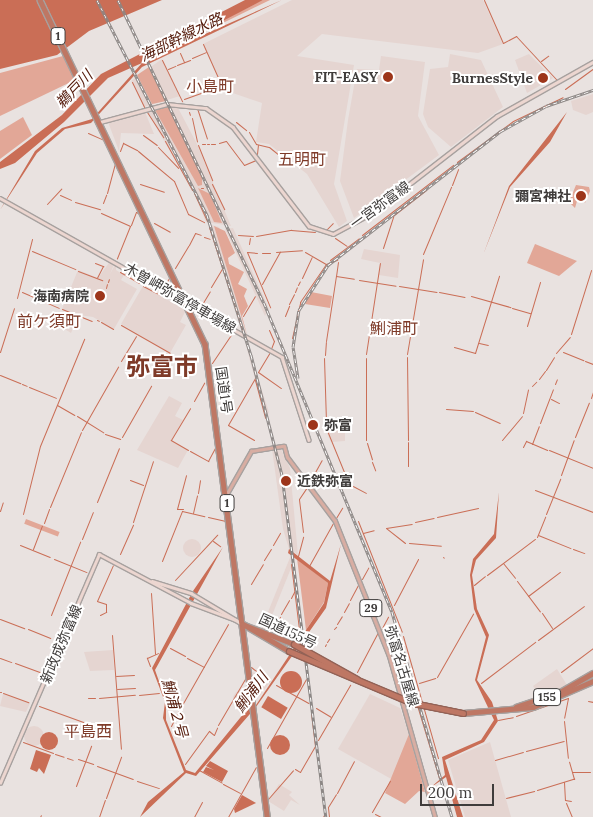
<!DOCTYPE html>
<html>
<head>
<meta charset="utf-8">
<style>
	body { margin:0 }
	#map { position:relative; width:593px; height:817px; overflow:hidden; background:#e9e2e0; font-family:Lora,"Noto Sans JP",serif }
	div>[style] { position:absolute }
	.built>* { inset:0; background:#e5d5d1; transform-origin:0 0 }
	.round { border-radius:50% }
	.green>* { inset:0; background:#e2a797; transform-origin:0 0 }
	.water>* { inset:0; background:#ca6e56; transform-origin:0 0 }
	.stream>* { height:1px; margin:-0.5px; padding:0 0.5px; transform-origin:0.5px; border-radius:0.5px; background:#ca6e56 }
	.roads { filter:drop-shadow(1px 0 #a7a19f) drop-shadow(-1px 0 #a7a19f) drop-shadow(0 1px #a7a19f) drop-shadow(0 -1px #a7a19f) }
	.secondary>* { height:2.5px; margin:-1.25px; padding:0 1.25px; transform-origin:1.25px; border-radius:1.25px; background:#ecd6d0 }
	.primary>* { height:3px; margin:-1.5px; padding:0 1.5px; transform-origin:1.5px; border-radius:1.5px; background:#d8ada2 }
	.highway>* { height:4.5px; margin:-2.25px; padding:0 2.25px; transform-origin:2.25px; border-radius:2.25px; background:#be7764 }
	.rail>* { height:3px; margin-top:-1.5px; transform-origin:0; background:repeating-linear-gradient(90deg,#fff 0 4px,#8c8785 0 8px); box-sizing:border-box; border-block:1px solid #8c8785 }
	.bridges { filter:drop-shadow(1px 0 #926256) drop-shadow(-1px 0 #926256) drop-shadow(0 1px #926256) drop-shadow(0 -1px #926256) }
	.highway-bridge>* { height:4.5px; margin:-2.25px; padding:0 2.25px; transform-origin:2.25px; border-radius:2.25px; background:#be7764 }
	.dots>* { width:14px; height:14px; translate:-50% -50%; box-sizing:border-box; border:2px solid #fff; border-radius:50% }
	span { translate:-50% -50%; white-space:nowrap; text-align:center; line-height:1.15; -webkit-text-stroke:4px #fff; paint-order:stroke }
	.shield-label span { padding:1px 4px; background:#fff; border:1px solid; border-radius:4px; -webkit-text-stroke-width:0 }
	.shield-label { font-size:12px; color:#3f3c3b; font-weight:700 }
	.poi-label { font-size:14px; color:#3f3c3b; font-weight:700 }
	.right { translate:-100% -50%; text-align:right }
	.left { translate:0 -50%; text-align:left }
	.street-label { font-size:14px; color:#3f3c3b }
	.water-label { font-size:15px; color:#531909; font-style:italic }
	.quarter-label { font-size:16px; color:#7e3a28 }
	.town-label { font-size:24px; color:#7e3a28; font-weight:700 }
	.scale { position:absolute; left:420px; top:784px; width:74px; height:22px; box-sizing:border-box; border:2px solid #3f3c3b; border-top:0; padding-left:6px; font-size:15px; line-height:18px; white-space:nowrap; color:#3f3c3b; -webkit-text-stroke:4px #fff; paint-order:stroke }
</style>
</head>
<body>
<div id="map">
	<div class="built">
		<i style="clip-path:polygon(292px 0,483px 0,503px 44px,478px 53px,322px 34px,297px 56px,354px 65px,334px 184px,347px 221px,339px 227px,307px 174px,269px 144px,256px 142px,262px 103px,224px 90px,203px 44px)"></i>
		<i style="clip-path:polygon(450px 54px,481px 60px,503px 107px,451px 147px,428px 127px,423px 114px,430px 69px,448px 67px)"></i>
		<i style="clip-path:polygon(529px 54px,553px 78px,527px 93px,515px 60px)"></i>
		<i style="clip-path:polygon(381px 56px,425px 62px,418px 116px,439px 155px,354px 218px,340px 181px,348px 120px,357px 69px,379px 70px)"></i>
		<i style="clip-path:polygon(162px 59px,180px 96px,144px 107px,131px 81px)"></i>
		<i style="clip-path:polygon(593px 94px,593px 112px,586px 115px,573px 110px,571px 101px)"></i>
		<i style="clip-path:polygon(177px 106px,197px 144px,231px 226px,206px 222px,193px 190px,147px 112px)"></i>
		<i style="clip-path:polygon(145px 112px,154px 134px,121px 133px,119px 151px,108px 122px)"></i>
		<i style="clip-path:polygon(211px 225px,219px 227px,247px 335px,243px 333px)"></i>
		<i style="clip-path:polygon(233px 228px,269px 309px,265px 316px,225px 229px)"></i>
		<i style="clip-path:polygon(364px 249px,400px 255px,398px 278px,379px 275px,380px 263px,361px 259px)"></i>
		<i style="clip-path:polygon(111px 260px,115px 262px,110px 274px,116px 263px,116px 270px,124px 275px,121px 280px,137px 289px,114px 329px,93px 317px,79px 315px,71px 333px,63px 328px,69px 312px,62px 309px,78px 270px,98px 278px)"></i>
		<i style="clip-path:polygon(143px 286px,186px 310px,180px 322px,186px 325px,170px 353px,121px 324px)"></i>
		<i style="clip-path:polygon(244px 336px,269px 412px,266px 418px,250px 361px)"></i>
		<i style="clip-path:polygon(169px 396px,182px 403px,175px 416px,183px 420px,171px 441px,188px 450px,178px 468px,137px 450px)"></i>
		<i style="clip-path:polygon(323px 424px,345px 424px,345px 441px,331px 442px)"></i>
		<i style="clip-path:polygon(272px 449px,281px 449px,290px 468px,298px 555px,289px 549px,283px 529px)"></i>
		<i class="round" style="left:183px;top:539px;width:18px;height:18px"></i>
		<i style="left:291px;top:555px;width:5px;height:82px;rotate:22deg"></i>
		<i style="clip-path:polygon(113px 650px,114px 670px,90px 671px,84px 652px)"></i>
		<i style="clip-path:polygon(557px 669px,567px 685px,541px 697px,533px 686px)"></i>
		<i style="clip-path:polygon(251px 671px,270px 682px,255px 702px)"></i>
		<i class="round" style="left:233px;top:690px;width:18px;height:18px"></i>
		<i style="clip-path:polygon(3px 694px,30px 703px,26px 712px,0 706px)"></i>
		<i style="clip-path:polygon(370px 694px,400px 708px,409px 734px,393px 780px,338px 749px)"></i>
		<i class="round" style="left:24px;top:726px;width:20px;height:20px"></i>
		<i style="clip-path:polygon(490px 742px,511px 817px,465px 817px,448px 760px)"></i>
		<i style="clip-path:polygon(279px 784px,292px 792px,289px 795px,300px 805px,291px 800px,284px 811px,268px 801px)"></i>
	</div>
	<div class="green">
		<i style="clip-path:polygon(263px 0,270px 0,164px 52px,164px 48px)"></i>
		<i style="clip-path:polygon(63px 56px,75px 80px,0 116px,0 73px)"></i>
		<i style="clip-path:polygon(149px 67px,166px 101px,152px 104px,137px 75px)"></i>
		<i style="clip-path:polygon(168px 106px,202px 175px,202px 185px,198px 186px,155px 110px)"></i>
		<i style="clip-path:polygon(23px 117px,32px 135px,0 159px,0 131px)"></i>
		<i style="clip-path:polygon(576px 185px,589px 187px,590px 191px,585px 203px,580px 191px,575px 208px,569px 202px)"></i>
		<i style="clip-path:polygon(198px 188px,210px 194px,222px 223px,214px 222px)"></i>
		<i style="clip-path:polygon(214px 226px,225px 231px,235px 253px,228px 258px,229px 264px,244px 272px,238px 284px,247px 289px,244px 296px,248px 306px,242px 316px,247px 335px)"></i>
		<i style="clip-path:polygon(535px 244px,577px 261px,559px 276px,527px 263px)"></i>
		<i style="clip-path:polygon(311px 292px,332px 296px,330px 308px,305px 304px)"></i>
		<i style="left:26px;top:519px;width:36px;height:5px;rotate:21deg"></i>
		<i style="clip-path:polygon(297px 558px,328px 583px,324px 602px,306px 630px)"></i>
		<i style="clip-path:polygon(409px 734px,425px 792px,419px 791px,405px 804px,385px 793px)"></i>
	</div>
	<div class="water">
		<i style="clip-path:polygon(0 0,162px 0,89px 31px,57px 55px,0 69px)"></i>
		<i style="clip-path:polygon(245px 0,263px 0,153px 57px,282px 0,142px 67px,91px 123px,65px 129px,37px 153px,0 210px,35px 151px,62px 128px,92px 119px,142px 63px,108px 78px,64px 122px,15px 163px,0 169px,0 162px,62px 115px,101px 74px)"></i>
		<i style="clip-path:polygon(567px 112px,550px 142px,510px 187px,483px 255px,509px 186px)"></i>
		<i style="clip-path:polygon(499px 492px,496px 538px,476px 560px,472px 575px,477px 609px,489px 635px,477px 680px,492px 702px,498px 721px,484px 742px,445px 760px,463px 817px,457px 817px,446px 777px,430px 788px,445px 775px,442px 757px,481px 740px,494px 720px,475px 680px,486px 637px,474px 609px,470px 575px,473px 559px,494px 534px)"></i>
		<i style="clip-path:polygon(341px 544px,326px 608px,256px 707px,196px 776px,186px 773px,140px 817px,148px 802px,184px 772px,163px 718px,165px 702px,152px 668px,193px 591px,223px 547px,155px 670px,166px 701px,166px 720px,186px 770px,195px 773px,249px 707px,256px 705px,324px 603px,328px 583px,288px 553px,289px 549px,330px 581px)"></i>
		<i class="round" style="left:280px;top:671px;width:22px;height:22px"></i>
		<i style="left:268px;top:696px;width:23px;height:13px;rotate:31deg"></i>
		<i class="round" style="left:40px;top:732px;width:18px;height:18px"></i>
		<i class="round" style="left:270px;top:735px;width:20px;height:20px"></i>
		<i style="clip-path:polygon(36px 750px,51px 755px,44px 774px,39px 768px,37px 772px,30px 769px)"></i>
		<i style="clip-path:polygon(210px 761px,228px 771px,222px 782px,203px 772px,206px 767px,214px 770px,206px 766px)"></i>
		<i style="clip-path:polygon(242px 795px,256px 803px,235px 813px,234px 809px)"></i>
	</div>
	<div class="stream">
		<i style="left:484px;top:0;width:47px;rotate:66.2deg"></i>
		<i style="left:503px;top:43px;width:15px;rotate:-28deg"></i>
		<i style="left:516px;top:36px;width:59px;rotate:47.1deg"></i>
		<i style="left:203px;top:44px;width:51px;rotate:65.9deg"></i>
		<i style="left:180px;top:53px;width:10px;rotate:66deg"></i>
		<i style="left:192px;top:58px;width:15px;rotate:-23deg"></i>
		<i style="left:162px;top:60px;width:46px;rotate:64deg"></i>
		<i style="left:541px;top:61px;width:9px;rotate:-36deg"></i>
		<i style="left:177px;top:65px;width:14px;rotate:-21deg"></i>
		<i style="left:168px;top:69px;width:8px;rotate:-23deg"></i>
		<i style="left:132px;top:82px;width:28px;rotate:64deg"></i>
		<i style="left:565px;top:89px;width:34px;rotate:-36deg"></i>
		<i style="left:206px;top:91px;width:15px;rotate:-23deg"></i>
		<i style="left:184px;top:99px;width:20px;rotate:-20deg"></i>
		<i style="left:197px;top:108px;width:32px;rotate:72deg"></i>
		<i style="left:147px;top:112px;width:30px;rotate:57deg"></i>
		<i style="left:189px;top:112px;width:3px;rotate:72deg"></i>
		<i style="left:192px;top:118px;width:24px;rotate:78deg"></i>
		<i style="left:236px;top:122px;width:13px;rotate:39deg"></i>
		<i style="left:249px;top:132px;width:14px;rotate:60deg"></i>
		<i style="left:256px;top:144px;width:13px;rotate:13deg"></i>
		<i style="left:269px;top:147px;width:19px;rotate:39deg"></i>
		<i style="left:88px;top:133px;width:17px;rotate:24deg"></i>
		<i style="left:143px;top:135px;width:17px;rotate:36deg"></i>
		<i style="left:165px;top:141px;width:56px;rotate:61.1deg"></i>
		<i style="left:219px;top:143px;width:7px;rotate:-16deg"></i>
		<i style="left:226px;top:141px;width:30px;rotate:53deg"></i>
		<i style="left:244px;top:165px;width:13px;rotate:-23deg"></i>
		<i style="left:202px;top:144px;width:3px"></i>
		<i style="left:207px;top:144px;width:2px"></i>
		<i style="left:211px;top:144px;width:4px"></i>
		<i style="left:198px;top:145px;width:38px;rotate:68deg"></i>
		<i style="left:158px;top:147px;width:29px;rotate:46deg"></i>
		<i style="left:120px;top:151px;width:9px;rotate:-69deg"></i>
		<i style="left:123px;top:143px;width:16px;rotate:27deg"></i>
		<i style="left:138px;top:151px;width:47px;rotate:39.8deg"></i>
		<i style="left:174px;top:181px;width:36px;rotate:67deg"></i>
		<i style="left:188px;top:214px;width:18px;rotate:27deg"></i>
		<i style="left:257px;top:154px;width:9px;rotate:-84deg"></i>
		<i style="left:457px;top:162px;width:69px;rotate:-36.2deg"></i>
		<i style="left:513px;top:121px;width:55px;rotate:-25.6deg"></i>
		<i style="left:140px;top:184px;width:25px;rotate:18deg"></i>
		<i style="left:212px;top:184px;width:28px;rotate:64deg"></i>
		<i style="left:452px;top:185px;width:17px;rotate:-69deg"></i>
		<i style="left:201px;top:188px;width:2px"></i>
		<i style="left:107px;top:193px;width:30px;rotate:-75deg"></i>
		<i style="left:194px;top:193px;width:31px;rotate:65deg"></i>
		<i style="left:60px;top:195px;width:12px;rotate:24deg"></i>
		<i style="left:75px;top:202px;width:26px;rotate:16deg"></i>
		<i style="left:103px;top:203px;width:9px;rotate:-69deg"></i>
		<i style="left:47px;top:204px;width:21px;rotate:-47deg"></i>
		<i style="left:101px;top:213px;width:32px;rotate:24deg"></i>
		<i style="left:130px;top:226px;width:35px;rotate:112deg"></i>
		<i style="left:154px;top:223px;width:18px;rotate:29deg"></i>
		<i style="left:131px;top:225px;width:14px;rotate:-69deg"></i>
		<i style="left:136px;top:212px;width:4px;rotate:27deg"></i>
		<i style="left:209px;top:227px;width:110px;rotate:72.1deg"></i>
		<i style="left:325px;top:231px;width:11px;rotate:-45deg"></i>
		<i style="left:238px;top:235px;width:15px;rotate:4deg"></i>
		<i style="left:362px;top:235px;width:115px;rotate:-37.6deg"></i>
		<i style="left:256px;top:236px;width:36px;rotate:-10deg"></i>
		<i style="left:291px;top:230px;width:24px;rotate:5deg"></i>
		<i style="left:204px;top:237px;width:6px;rotate:18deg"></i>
		<i style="left:335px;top:238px;width:14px;rotate:34deg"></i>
		<i style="left:249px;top:244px;width:6px;rotate:-81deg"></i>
		<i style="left:189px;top:245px;width:13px;rotate:-63deg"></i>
		<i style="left:195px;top:233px;width:6px;rotate:18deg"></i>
		<i style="left:383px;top:248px;width:35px;rotate:-72deg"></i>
		<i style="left:394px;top:215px;width:41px;rotate:-38deg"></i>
		<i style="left:32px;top:251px;width:47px;rotate:22.7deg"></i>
		<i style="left:276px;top:252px;width:26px;rotate:-4deg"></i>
		<i style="left:305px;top:252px;width:24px;rotate:30deg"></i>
		<i style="left:326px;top:264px;width:12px;rotate:-20deg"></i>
		<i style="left:257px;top:253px;width:10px;rotate:-174deg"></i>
		<i style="left:247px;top:252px;width:60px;rotate:67.3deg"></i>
		<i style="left:262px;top:253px;width:8px"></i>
		<i style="left:423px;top:254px;width:73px;rotate:-67.3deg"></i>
		<i style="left:330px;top:260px;width:36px;rotate:-37deg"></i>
		<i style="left:338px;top:262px;width:14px;rotate:98deg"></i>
		<i style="left:336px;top:276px;width:18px;rotate:9deg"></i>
		<i style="left:95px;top:263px;width:9px;rotate:21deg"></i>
		<i style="left:103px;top:266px;width:13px;rotate:117deg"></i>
		<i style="left:175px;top:268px;width:26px;rotate:-59deg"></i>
		<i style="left:78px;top:271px;width:26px;rotate:21deg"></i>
		<i style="left:120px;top:272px;width:22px;rotate:30deg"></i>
		<i style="left:302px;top:278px;width:23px;rotate:-65deg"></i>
		<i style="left:359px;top:280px;width:37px;rotate:9deg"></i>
		<i style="left:108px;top:282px;width:3px;rotate:-72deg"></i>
		<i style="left:262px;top:284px;width:37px;rotate:-61deg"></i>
		<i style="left:298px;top:285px;width:4px;rotate:-63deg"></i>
		<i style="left:143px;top:286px;width:19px;rotate:28deg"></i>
		<i style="left:160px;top:295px;width:4px;rotate:-63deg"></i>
		<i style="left:399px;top:286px;width:38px;rotate:9deg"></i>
		<i style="left:164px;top:287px;width:13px;rotate:-61deg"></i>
		<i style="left:211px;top:287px;width:21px;rotate:-59deg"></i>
		<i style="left:106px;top:288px;width:4px;rotate:-76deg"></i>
		<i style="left:22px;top:292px;width:40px;rotate:23.4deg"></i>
		<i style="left:295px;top:292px;width:5px;rotate:-68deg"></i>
		<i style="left:439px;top:292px;width:26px;rotate:11deg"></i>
		<i style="left:471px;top:296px;width:41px;rotate:15.8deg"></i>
		<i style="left:17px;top:298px;width:61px;rotate:-75.7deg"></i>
		<i style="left:289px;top:304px;width:11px;rotate:-63deg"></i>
		<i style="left:201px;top:306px;width:17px;rotate:-59deg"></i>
		<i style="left:512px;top:308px;width:19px;rotate:16deg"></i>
		<i style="left:62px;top:309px;width:32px;rotate:22deg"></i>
		<i style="left:243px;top:316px;width:23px;rotate:-59deg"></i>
		<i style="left:285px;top:316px;width:11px;rotate:-68deg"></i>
		<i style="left:97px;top:320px;width:2px;rotate:27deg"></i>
		<i style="left:101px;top:322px;width:14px;rotate:30deg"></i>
		<i style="left:121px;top:325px;width:56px;rotate:29.7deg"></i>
		<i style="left:527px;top:326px;width:46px;rotate:-73.5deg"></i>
		<i style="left:269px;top:330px;width:12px;rotate:66deg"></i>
		<i style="left:274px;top:341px;width:9px;rotate:111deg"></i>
		<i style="left:571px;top:334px;width:67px;rotate:-72.6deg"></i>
		<i style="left:292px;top:338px;width:37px;rotate:-77deg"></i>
		<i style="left:300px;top:302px;width:46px;rotate:-55.6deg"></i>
		<i style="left:326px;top:341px;width:66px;rotate:-81.3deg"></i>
		<i style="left:479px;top:343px;width:9px;rotate:13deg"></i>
		<i style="left:454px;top:347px;width:22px;rotate:16deg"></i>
		<i style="left:475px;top:353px;width:81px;rotate:-72.7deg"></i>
		<i style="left:0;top:352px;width:46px;rotate:-72.3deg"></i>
		<i style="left:270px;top:352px;width:23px;rotate:121deg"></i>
		<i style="left:258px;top:372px;width:28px;rotate:35deg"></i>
		<i style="left:563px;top:352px;width:22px;rotate:22deg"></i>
		<i style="left:556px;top:353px;width:21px;rotate:-49deg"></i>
		<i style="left:366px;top:354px;width:92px;rotate:-81.3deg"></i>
		<i style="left:407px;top:354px;width:96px;rotate:-80.4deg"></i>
		<i style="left:325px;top:355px;width:13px;rotate:-86deg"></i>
		<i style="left:407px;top:357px;width:83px;rotate:89.3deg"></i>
		<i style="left:324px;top:358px;width:64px;rotate:88.2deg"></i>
		<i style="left:366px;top:358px;width:82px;rotate:90deg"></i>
		<i style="left:121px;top:361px;width:29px;rotate:-59deg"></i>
		<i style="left:585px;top:361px;width:9px;rotate:21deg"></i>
		<i style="left:212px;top:363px;width:37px;rotate:-56deg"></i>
		<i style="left:546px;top:370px;width:15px;rotate:-58deg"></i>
		<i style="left:0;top:375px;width:22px;rotate:22deg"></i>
		<i style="left:539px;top:379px;width:10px;rotate:-53deg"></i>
		<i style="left:255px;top:380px;width:39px;rotate:75deg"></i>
		<i style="left:22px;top:384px;width:5px;rotate:22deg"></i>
		<i style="left:555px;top:384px;width:5px;rotate:-68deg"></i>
		<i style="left:532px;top:386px;width:6px;rotate:-45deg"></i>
		<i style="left:29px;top:387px;width:29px;rotate:22deg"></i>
		<i style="left:591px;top:398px;width:6px;rotate:-72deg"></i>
		<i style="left:551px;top:399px;width:9px;rotate:27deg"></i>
		<i style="left:194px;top:401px;width:21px;rotate:-61deg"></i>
		<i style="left:57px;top:405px;width:20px;rotate:30deg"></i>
		<i style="left:446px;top:409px;width:27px;rotate:4deg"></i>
		<i style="left:475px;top:412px;width:27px;rotate:24deg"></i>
		<i style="left:523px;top:413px;width:24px;rotate:-78deg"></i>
		<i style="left:77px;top:416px;width:31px;rotate:32deg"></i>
		<i style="left:540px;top:423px;width:36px;rotate:-69deg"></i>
		<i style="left:326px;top:428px;width:61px;rotate:67.7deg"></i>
		<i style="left:349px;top:484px;width:19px;rotate:28deg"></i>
		<i style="left:82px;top:430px;width:73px;rotate:-60.3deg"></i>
		<i style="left:105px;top:434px;width:16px;rotate:18deg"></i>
		<i style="left:122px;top:437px;width:59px;rotate:-60.4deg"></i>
		<i style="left:575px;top:437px;width:37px;rotate:-68deg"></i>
		<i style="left:254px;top:440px;width:30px;rotate:-150deg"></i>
		<i style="left:228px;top:425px;width:54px;rotate:-60.1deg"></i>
		<i style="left:502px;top:440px;width:31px;rotate:-50deg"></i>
		<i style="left:408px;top:442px;width:24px;rotate:90deg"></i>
		<i style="left:367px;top:443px;width:17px;rotate:73deg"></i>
		<i style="left:532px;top:444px;width:19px;rotate:-69deg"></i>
		<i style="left:523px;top:447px;width:7px;rotate:-63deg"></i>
		<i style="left:526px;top:441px;width:23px;rotate:23deg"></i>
		<i style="left:188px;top:450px;width:20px;rotate:-150deg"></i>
		<i style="left:171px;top:440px;width:37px;rotate:-59deg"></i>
		<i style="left:549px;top:450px;width:48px;rotate:22.2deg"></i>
		<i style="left:190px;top:451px;width:21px;rotate:29deg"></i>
		<i style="left:208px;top:461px;width:17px;rotate:-62deg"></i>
		<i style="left:372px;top:462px;width:9px;rotate:69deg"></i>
		<i style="left:561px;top:475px;width:37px;rotate:-70deg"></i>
		<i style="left:130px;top:480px;width:14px;rotate:21deg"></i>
		<i style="left:309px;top:483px;width:26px;rotate:-61deg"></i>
		<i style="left:535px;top:490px;width:62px;rotate:20.8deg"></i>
		<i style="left:198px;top:493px;width:13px;rotate:-81deg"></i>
		<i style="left:97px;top:502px;width:58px;rotate:-67.8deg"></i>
		<i style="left:50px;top:507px;width:81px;rotate:-67.5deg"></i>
		<i style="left:183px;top:509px;width:6px;rotate:180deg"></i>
		<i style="left:177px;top:509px;width:35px;rotate:-75deg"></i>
		<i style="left:0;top:511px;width:9px;rotate:-72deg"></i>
		<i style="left:193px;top:513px;width:18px;rotate:-77deg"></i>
		<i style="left:23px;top:514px;width:70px;rotate:-76deg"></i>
		<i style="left:40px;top:446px;width:116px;rotate:-67.6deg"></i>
		<i style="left:546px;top:514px;width:38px;rotate:-68deg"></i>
		<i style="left:208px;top:517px;width:18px;rotate:13deg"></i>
		<i style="left:437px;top:517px;width:42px;rotate:-12.4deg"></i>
		<i style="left:336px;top:518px;width:12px;rotate:-59deg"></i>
		<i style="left:358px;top:521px;width:119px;rotate:68.4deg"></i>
		<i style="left:133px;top:522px;width:64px;rotate:-71.8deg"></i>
		<i style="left:415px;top:522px;width:19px;rotate:-12deg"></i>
		<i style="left:44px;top:523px;width:15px;rotate:-70deg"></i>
		<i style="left:303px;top:532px;width:33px;rotate:-97deg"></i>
		<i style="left:299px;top:499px;width:14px;rotate:-56deg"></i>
		<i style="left:363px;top:533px;width:11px;rotate:-15deg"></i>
		<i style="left:538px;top:535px;width:35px;rotate:22deg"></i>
		<i style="left:537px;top:537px;width:22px;rotate:-68deg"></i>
		<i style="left:82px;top:539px;width:29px;rotate:-68deg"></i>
		<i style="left:213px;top:541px;width:9px;rotate:36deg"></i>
		<i style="left:405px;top:543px;width:24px;rotate:-142deg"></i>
		<i style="left:386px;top:528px;width:26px;rotate:-9deg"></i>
		<i style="left:409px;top:543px;width:32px;rotate:5deg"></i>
		<i style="left:20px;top:545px;width:32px;rotate:22deg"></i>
		<i style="left:273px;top:545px;width:14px;rotate:-60deg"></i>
		<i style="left:33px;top:549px;width:25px;rotate:-69deg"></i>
		<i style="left:573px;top:549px;width:12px;rotate:20deg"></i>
		<i style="left:120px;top:554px;width:32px;rotate:-66deg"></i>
		<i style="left:298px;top:556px;width:20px;rotate:-75deg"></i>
		<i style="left:443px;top:557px;width:1px;rotate:45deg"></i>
		<i style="left:54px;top:559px;width:35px;rotate:22deg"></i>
		<i style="left:264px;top:560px;width:13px;rotate:-58deg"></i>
		<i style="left:162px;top:561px;width:54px;rotate:-68.2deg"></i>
		<i style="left:182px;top:511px;width:23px;rotate:13deg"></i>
		<i style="left:503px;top:563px;width:19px;rotate:51deg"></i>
		<i style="left:291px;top:564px;width:74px;rotate:83deg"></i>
		<i style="left:309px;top:566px;width:49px;rotate:-60.8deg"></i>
		<i style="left:487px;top:575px;width:60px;rotate:-36.9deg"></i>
		<i style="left:362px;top:579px;width:13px;rotate:-61deg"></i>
		<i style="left:175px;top:580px;width:62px;rotate:-47deg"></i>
		<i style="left:517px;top:581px;width:38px;rotate:53deg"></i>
		<i style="left:251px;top:584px;width:23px;rotate:-59deg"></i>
		<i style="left:474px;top:585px;width:14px;rotate:-39deg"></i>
		<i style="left:151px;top:593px;width:61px;rotate:86.2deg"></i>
		<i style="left:528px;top:596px;width:40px;rotate:-37deg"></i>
		<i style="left:291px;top:598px;width:7px;rotate:-63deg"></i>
		<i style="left:350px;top:600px;width:17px;rotate:-62deg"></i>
		<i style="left:394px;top:605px;width:52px;rotate:-62.4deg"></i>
		<i style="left:344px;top:612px;width:10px;rotate:-61deg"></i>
		<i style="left:542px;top:613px;width:18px;rotate:56deg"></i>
		<i style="left:281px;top:614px;width:16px;rotate:-60deg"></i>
		<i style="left:51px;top:615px;width:79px;rotate:-68.3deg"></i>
		<i style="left:100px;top:615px;width:7px;rotate:-27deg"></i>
		<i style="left:106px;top:612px;width:8px;rotate:-90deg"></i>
		<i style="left:106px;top:604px;width:9px;rotate:-162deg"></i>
		<i style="left:97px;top:601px;width:39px;rotate:-66deg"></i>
		<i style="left:0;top:619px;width:26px;rotate:21deg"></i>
		<i style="left:337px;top:624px;width:9px;rotate:-58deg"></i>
		<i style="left:28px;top:629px;width:24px;rotate:22deg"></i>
		<i style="left:273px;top:629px;width:14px;rotate:-60deg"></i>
		<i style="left:334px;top:629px;width:3px;rotate:-45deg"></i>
		<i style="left:381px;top:630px;width:15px;rotate:-62deg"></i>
		<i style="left:112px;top:635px;width:114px;rotate:85.5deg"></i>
		<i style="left:403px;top:636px;width:127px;rotate:74deg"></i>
		<i style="left:538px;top:640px;width:57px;rotate:-36.5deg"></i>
		<i style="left:327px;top:642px;width:4px;rotate:-56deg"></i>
		<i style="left:399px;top:644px;width:59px;rotate:73.4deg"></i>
		<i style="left:325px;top:646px;width:2px;rotate:-63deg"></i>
		<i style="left:170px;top:648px;width:17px;rotate:28deg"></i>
		<i style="left:0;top:658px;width:12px;rotate:20deg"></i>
		<i style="left:187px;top:658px;width:19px;rotate:28deg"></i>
		<i style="left:15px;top:663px;width:29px;rotate:20deg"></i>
		<i style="left:150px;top:666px;width:9px;rotate:-111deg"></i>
		<i style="left:147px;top:658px;width:12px;rotate:-24deg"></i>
		<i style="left:251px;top:667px;width:23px;rotate:38deg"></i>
		<i style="left:357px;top:672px;width:45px;rotate:-62.3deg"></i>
		<i style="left:561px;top:672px;width:40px;rotate:-37deg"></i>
		<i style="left:116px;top:676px;width:18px;rotate:-3deg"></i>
		<i style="left:402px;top:677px;width:9px;rotate:-63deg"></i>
		<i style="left:437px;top:677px;width:73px;rotate:-60.3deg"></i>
		<i style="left:419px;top:683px;width:17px;rotate:-17deg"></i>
		<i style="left:481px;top:683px;width:68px;rotate:-37.2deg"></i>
		<i style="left:276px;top:685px;width:37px;rotate:29deg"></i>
		<i style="left:117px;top:689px;width:18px;rotate:-3deg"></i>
		<i style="left:0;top:692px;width:1px"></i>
		<i style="left:3px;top:693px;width:27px;rotate:20deg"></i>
		<i style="left:139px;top:695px;width:20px;rotate:-6deg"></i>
		<i style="left:88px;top:698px;width:7px"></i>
		<i style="left:99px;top:698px;width:36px;rotate:-5deg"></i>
		<i style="left:588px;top:701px;width:5px;rotate:11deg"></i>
		<i style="left:182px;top:705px;width:93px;rotate:-60.4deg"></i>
		<i style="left:417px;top:705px;width:76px;rotate:73.2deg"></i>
		<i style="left:39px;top:706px;width:47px;rotate:20deg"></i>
		<i style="left:316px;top:708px;width:17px;rotate:31deg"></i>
		<i style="left:516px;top:716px;width:55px;rotate:-19.1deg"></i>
		<i style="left:568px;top:698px;width:20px;rotate:101deg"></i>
		<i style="left:498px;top:720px;width:15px;rotate:-11deg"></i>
		<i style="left:564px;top:721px;width:37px;rotate:84deg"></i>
		<i style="left:218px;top:725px;width:56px;rotate:-59.7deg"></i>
		<i style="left:171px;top:726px;width:22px;rotate:-63deg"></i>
		<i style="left:318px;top:740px;width:64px;rotate:-59.8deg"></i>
		<i style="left:23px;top:742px;width:32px;rotate:20deg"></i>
		<i style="left:267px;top:748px;width:79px;rotate:-60.5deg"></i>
		<i style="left:526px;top:751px;width:39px;rotate:-15deg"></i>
		<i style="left:55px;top:754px;width:9px;rotate:18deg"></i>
		<i style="left:67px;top:758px;width:6px;rotate:18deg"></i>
		<i style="left:78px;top:759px;width:16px;rotate:18deg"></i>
		<i style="left:495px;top:760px;width:29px;rotate:-16deg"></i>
		<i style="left:185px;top:764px;width:41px;rotate:-54deg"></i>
		<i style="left:209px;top:731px;width:6px;rotate:39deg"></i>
		<i style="left:214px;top:735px;width:8px;rotate:-67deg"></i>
		<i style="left:97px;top:766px;width:38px;rotate:20deg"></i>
		<i style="left:295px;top:769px;width:6px;rotate:31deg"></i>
		<i style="left:300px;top:772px;width:30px;rotate:-60deg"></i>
		<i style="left:315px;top:746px;width:33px;rotate:-97deg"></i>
		<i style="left:199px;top:770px;width:26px;rotate:29deg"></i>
		<i style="left:572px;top:772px;width:18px"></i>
		<i style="left:137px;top:781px;width:23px;rotate:18deg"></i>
		<i style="left:564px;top:782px;width:18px;rotate:87deg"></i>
		<i style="left:565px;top:800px;width:6px;rotate:9deg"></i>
		<i style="left:223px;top:784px;width:19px;rotate:28deg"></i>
		<i style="left:76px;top:786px;width:43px;rotate:-69.4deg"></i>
		<i style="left:537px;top:790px;width:39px;rotate:-17deg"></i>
		<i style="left:574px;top:779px;width:18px;rotate:-106deg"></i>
		<i style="left:337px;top:793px;width:36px;rotate:-62deg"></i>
		<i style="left:106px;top:798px;width:44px;rotate:-69.9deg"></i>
		<i style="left:506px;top:798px;width:29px;rotate:-14deg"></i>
		<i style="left:268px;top:799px;width:38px;rotate:-49deg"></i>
		<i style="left:566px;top:803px;width:15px;rotate:67deg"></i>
		<i style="left:372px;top:812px;width:36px;rotate:-60deg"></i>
		<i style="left:375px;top:814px;width:7px;rotate:27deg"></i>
		<i style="left:40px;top:817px;width:2px;rotate:-63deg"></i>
		<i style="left:99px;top:817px;width:18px;rotate:-71deg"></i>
		<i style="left:194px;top:817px;width:17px;rotate:-62deg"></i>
		<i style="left:228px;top:817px;width:57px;rotate:-60.8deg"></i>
		<i style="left:323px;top:817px;width:2px;rotate:-63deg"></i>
		<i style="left:329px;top:817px;width:10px;rotate:-96deg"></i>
		<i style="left:328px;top:807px;width:15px;rotate:-58deg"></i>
	</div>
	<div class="roads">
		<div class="secondary">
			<i style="left:100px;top:122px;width:69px;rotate:-15deg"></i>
			<i style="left:167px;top:104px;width:39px;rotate:6deg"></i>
			<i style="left:206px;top:108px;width:33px;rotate:35deg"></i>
			<i style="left:233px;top:127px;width:125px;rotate:52.5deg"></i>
			<i style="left:309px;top:226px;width:25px;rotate:18deg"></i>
			<i style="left:333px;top:234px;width:44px;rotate:-28.3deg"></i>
			<i style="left:372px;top:213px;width:158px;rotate:-37.8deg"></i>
			<i style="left:497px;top:116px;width:110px;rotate:-29.4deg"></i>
			<i style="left:0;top:198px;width:324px;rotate:29.4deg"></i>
			<i style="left:282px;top:357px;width:87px;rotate:72deg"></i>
			<i style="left:152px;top:581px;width:41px;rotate:17.1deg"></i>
			<i style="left:191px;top:593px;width:58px;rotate:31deg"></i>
			<i style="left:0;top:783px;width:249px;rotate:-66.6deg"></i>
			<i style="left:99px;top:554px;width:104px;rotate:28deg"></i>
			<i style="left:191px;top:603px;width:48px;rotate:20.7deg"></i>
		</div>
		<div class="primary">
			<i style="left:226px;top:495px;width:51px;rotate:-60.4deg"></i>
			<i style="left:251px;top:451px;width:33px;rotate:-9deg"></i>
			<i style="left:284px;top:446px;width:11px;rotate:75deg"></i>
			<i style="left:287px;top:457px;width:80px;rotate:53.1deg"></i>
			<i style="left:335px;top:521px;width:145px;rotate:68.2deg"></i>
			<i style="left:389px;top:656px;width:167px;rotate:74.1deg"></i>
		</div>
		<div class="highway">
			<i style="left:40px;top:0;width:382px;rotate:64.4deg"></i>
			<i style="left:205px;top:344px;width:477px;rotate:82.5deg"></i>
			<i style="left:242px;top:624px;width:56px;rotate:21deg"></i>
			<i style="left:243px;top:624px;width:53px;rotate:30.4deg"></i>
			<i style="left:516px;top:707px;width:46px;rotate:-18.8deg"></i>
			<i style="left:560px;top:692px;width:38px;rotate:-30deg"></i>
			<i style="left:463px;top:713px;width:70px;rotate:-4.9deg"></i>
			<i style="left:533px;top:707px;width:65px;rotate:-23.4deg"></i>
		</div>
	</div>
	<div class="rail">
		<i style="left:97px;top:0;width:242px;rotate:62.9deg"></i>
		<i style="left:207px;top:215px;width:147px;rotate:72.6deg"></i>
		<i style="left:251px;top:355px;width:124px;rotate:75.5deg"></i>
		<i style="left:282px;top:475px;width:345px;rotate:82.7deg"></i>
		<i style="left:118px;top:0;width:336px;rotate:64.3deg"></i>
		<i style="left:264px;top:303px;width:334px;rotate:67.5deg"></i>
		<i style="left:392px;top:612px;width:214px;rotate:73.7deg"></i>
		<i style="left:298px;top:378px;width:31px;rotate:-99deg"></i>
		<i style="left:293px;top:347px;width:37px;rotate:-81deg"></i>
		<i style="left:299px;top:310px;width:54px;rotate:-57.2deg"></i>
		<i style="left:328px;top:265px;width:219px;rotate:-37.8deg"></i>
		<i style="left:501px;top:131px;width:51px;rotate:-29.1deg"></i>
		<i style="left:546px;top:106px;width:50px;rotate:-18.8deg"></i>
	</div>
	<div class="bridges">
		<div class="highway-bridge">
			<i style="left:294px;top:644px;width:72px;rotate:29.1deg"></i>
			<i style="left:289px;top:651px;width:134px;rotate:22.8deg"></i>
			<i style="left:413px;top:703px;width:51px;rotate:11.3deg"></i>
		</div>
	</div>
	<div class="dots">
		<i style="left:388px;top:77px;background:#9d351a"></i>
		<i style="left:543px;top:78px;background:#9d351a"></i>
		<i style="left:581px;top:196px;background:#9d351a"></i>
		<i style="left:100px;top:296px;background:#9d351a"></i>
		<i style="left:313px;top:425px;background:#9d351a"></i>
		<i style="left:286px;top:481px;background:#9d351a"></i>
	</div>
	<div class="shield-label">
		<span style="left:58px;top:36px">1</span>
		<span style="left:227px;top:503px">1</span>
		<span style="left:371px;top:608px">29</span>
		<span style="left:547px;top:697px">155</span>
	</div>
	<div class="poi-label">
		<span class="right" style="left:378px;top:77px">FIT-EASY</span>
		<span class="right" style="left:533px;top:78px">BurnesStyle</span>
		<span class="right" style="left:571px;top:196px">彌宮神社</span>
		<span class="right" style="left:89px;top:296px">海南病院</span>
		<span class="left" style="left:324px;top:425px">弥富</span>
		<span class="left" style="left:297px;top:481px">近鉄弥富</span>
	</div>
	<div class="street-label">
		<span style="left:380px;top:205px;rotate:-36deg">一宮弥富線</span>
		<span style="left:180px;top:298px;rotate:30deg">木曽岬弥富停車場線</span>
		<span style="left:224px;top:390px;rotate:82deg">国道1号</span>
		<span style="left:288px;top:631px;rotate:25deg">国道155号</span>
		<span style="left:61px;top:644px;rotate:-67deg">新政成弥富線</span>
		<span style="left:402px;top:666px;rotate:73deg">弥富名古屋線</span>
	</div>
	<div class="water-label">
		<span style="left:181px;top:37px;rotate:-26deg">海部幹線水路</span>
		<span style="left:74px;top:89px;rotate:-46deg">鵜戸川</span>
		<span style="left:251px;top:692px;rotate:-53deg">鯏浦川</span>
		<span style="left:175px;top:708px;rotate:75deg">鯏浦２号</span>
	</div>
	<div class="quarter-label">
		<span style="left:210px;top:86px">小島町</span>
		<span style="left:302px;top:159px">五明町</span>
		<span style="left:49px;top:321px">前ケ須町</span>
		<span style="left:394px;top:328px">鯏浦町</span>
		<span style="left:88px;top:731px">平島西</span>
	</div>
	<div class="town-label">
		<span style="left:162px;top:367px">弥富市</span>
	</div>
	<div class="scale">200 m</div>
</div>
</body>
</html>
